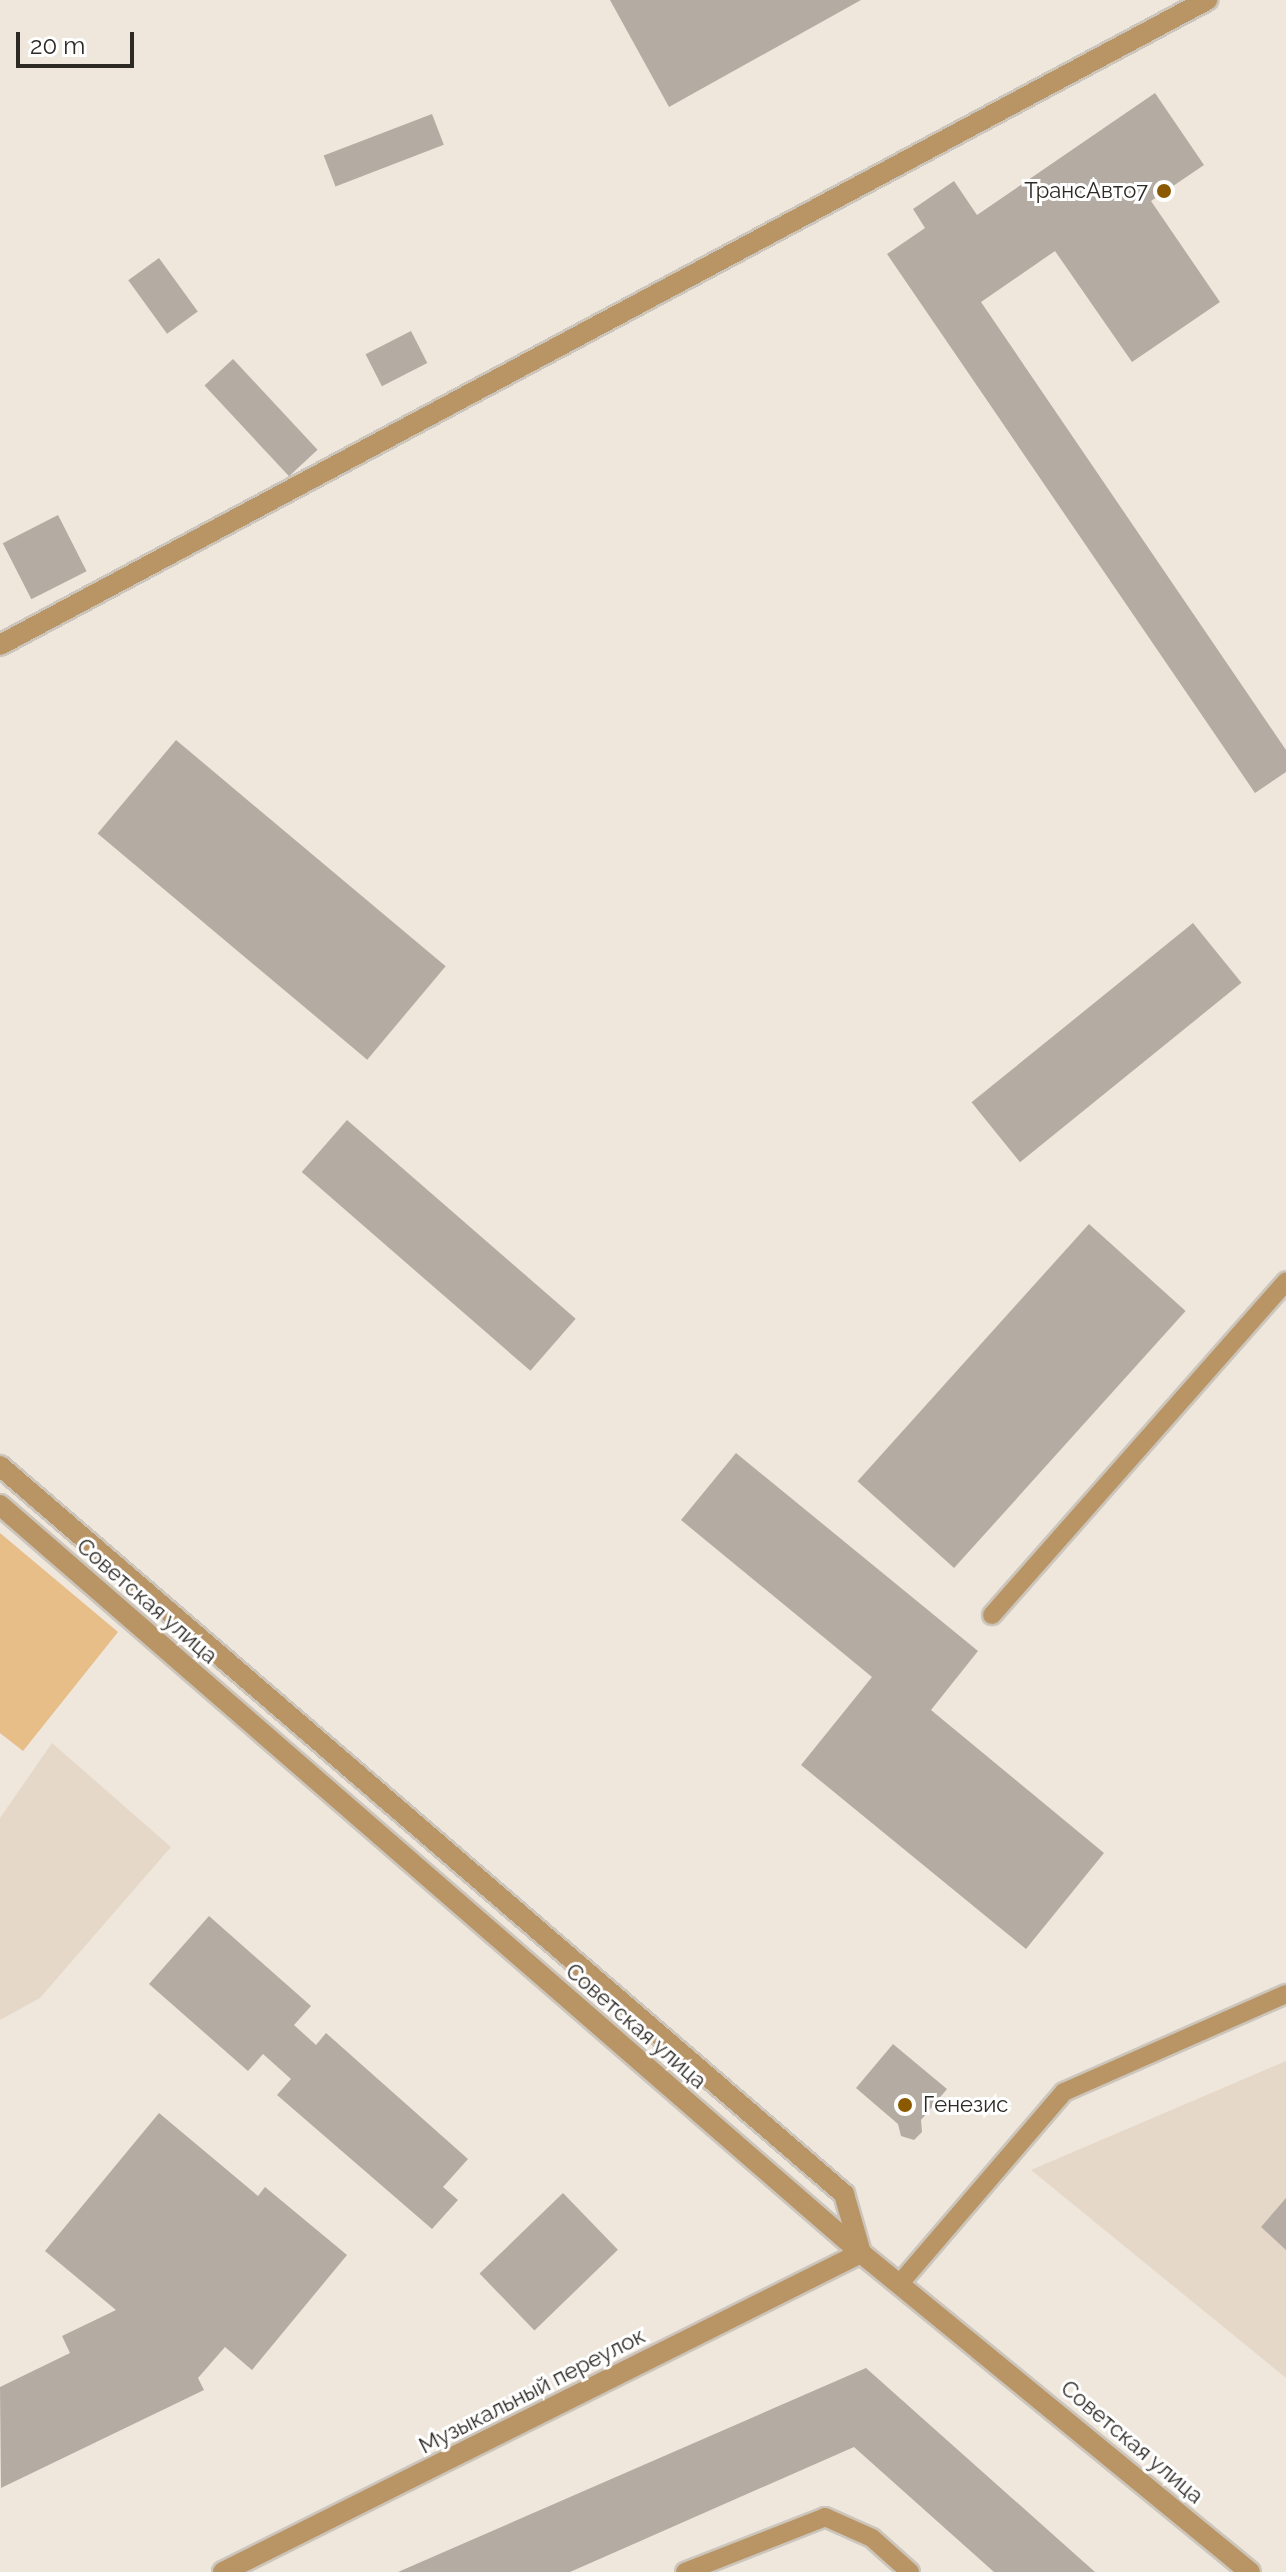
<!DOCTYPE html>
<html>
<head>
<meta charset="utf-8">
<style>
	body { margin:0 }
	#map { position:relative; width:1286px; height:2572px; overflow:hidden; background:#efe7dc; font-family:Raleway,sans-serif }
	div>[style] { position:absolute }
	.built>* { inset:0; background:#e6d8c9 }
	.green>* { inset:0; background:#e7bd88 }
	.building>* { inset:0; background:#b4aca3; transform-origin:0 0 }
	.roads { filter:drop-shadow(2px 0 #ccc5bb) drop-shadow(-2px 0 #ccc5bb) drop-shadow(0 2px #ccc5bb) drop-shadow(0 -2px #ccc5bb) }
	.lane>* { height:18px; margin:-9px; padding:0 9px; transform-origin:9px; border-radius:9px; background:#b99465 }
	.street>* { height:20px; margin:-10px; padding:0 10px; transform-origin:10px; border-radius:10px; background:#b99465 }
	.dots>* { width:22px; height:22px; translate:-50% -50%; box-sizing:border-box; border:4px solid #fff; border-radius:50% }
	span { translate:-50% -50%; white-space:nowrap; text-align:center; line-height:1.15; -webkit-text-stroke:6px #fff; paint-order:stroke }
	.poi-label { font-size:22px; color:#2d2a26 }
	.right { translate:-100% -50%; text-align:right }
	.left { translate:0 -50%; text-align:left }
	.street-label { font-size:22px; color:#2d2a26 }
	.scale { position:absolute; left:16px; top:32px; width:118px; height:36px; box-sizing:border-box; border:4px solid #2d2a26; border-top:0; padding-left:10px; font-size:24px; line-height:28px; white-space:nowrap; color:#2d2a26; -webkit-text-stroke:6px #fff; paint-order:stroke }
</style>
</head>
<body>
<div id="map">
	<div class="built">
		<i style="clip-path:polygon(52px 1743px,171px 1847px,40px 1998px,0 2020px,0 1818px)"></i>
		<i style="clip-path:polygon(1286px 2061px,1286px 2378px,1031px 2170px)"></i>
	</div>
	<div class="green">
		<i style="clip-path:polygon(0 1533px,118px 1632px,23px 1751px,0 1733px)"></i>
	</div>
	<div class="building">
		<i style="clip-path:polygon(610px 0,861px 0,669px 107px)"></i>
		<i style="clip-path:polygon(1155px 93px,1204px 165px,1151px 201px,1220px 302px,1132px 362px,1055px 251px,981px 302px,1286px 750px,1286px 772px,1255px 793px,887px 254px,925px 228px,913px 209px,954px 181px,977px 215px)"></i>
		<i style="left:432px;top:114px;width:33px;height:116px;rotate:69deg"></i>
		<i style="left:159px;top:258px;width:66px;height:38px;rotate:54deg"></i>
		<i style="left:411px;top:331px;width:36px;height:51px;rotate:63deg"></i>
		<i style="left:233px;top:359px;width:124px;height:39px;rotate:47deg"></i>
		<i style="left:58px;top:515px;width:63px;height:62px;rotate:63deg"></i>
		<i style="left:176px;top:740px;width:352px;height:122px;rotate:40deg"></i>
		<i style="left:1193px;top:923px;width:77px;height:285px;rotate:51deg"></i>
		<i style="left:347px;top:1120px;width:303px;height:69px;rotate:41deg"></i>
		<i style="left:1089px;top:1224px;width:130px;height:346px;rotate:42deg"></i>
		<i style="clip-path:polygon(736px 1453px,978px 1651px,931px 1710px,1104px 1853px,1026px 1949px,801px 1765px,872px 1677px,681px 1520px)"></i>
		<i style="clip-path:polygon(209px 1916px,311px 2006px,294px 2025px,316px 2045px,326px 2033px,468px 2159px,443px 2187px,458px 2200px,432px 2229px,277px 2095px,291px 2079px,263px 2054px,248px 2071px,149px 1984px)"></i>
		<i style="clip-path:polygon(893px 2044px,947px 2089px,921px 2120px,922px 2132px,914px 2140px,901px 2136px,898px 2124px,856px 2088px)"></i>
		<i style="clip-path:polygon(159px 2113px,258px 2196px,265px 2187px,347px 2255px,252px 2370px,225px 2347px,198px 2378px,204px 2390px,1px 2488px,0 2387px,70px 2353px,62px 2336px,116px 2310px,45px 2251px)"></i>
		<i style="left:563px;top:2193px;width:79px;height:116px;rotate:46deg"></i>
		<i style="clip-path:polygon(1286px 2198px,1286px 2250px,1261px 2227px)"></i>
		<i style="clip-path:polygon(866px 2368px,1095px 2572px,994px 2572px,854px 2447px,570px 2572px,398px 2572px)"></i>
	</div>
	<div class="roads">
		<div class="lane">
			<i style="left:992px;top:1615px;width:445px;rotate:-48.6deg"></i>
			<i style="left:901px;top:2282px;width:250px;rotate:-49.4deg"></i>
			<i style="left:1064px;top:2092px;width:243px;rotate:-23.8deg"></i>
			<i style="left:685px;top:2572px;width:150px;rotate:-21.4deg"></i>
			<i style="left:825px;top:2517px;width:51px;rotate:24.1deg"></i>
			<i style="left:872px;top:2538px;width:51px;rotate:41.8deg"></i>
		</div>
		<div class="street">
			<i style="left:0;top:645px;width:1369px;rotate:-28.12deg"></i>
			<i style="left:0;top:1466px;width:1115px;rotate:40.78deg"></i>
			<i style="left:844px;top:2194px;width:61px;rotate:73.9deg"></i>
			<i style="left:0;top:1505px;width:1141px;rotate:40.98deg"></i>
			<i style="left:861px;top:2253px;width:503px;rotate:39.35deg"></i>
			<i style="left:223px;top:2572px;width:713px;rotate:-26.57deg"></i>
		</div>
	</div>
	<div class="dots">
		<i style="left:1164px;top:191px;background:#8a5900"></i>
		<i style="left:905px;top:2105px;background:#8a5900"></i>
	</div>
	<div class="poi-label">
		<span class="right" style="left:1148px;top:191px">ТрансАвто7</span>
		<span class="left" style="left:923px;top:2105px">Генезис</span>
	</div>
	<div class="street-label">
		<span style="left:147px;top:1601px;rotate:41deg">Советская улица</span>
		<span style="left:636px;top:2026px;rotate:41deg">Советская улица</span>
		<span style="left:532px;top:2391px;rotate:-27deg">Музыкальный переулок</span>
		<span style="left:1132px;top:2442px;rotate:40deg">Советская улица</span>
	</div>
	<div class="scale">20 m</div>
</div>
</body>
</html>
